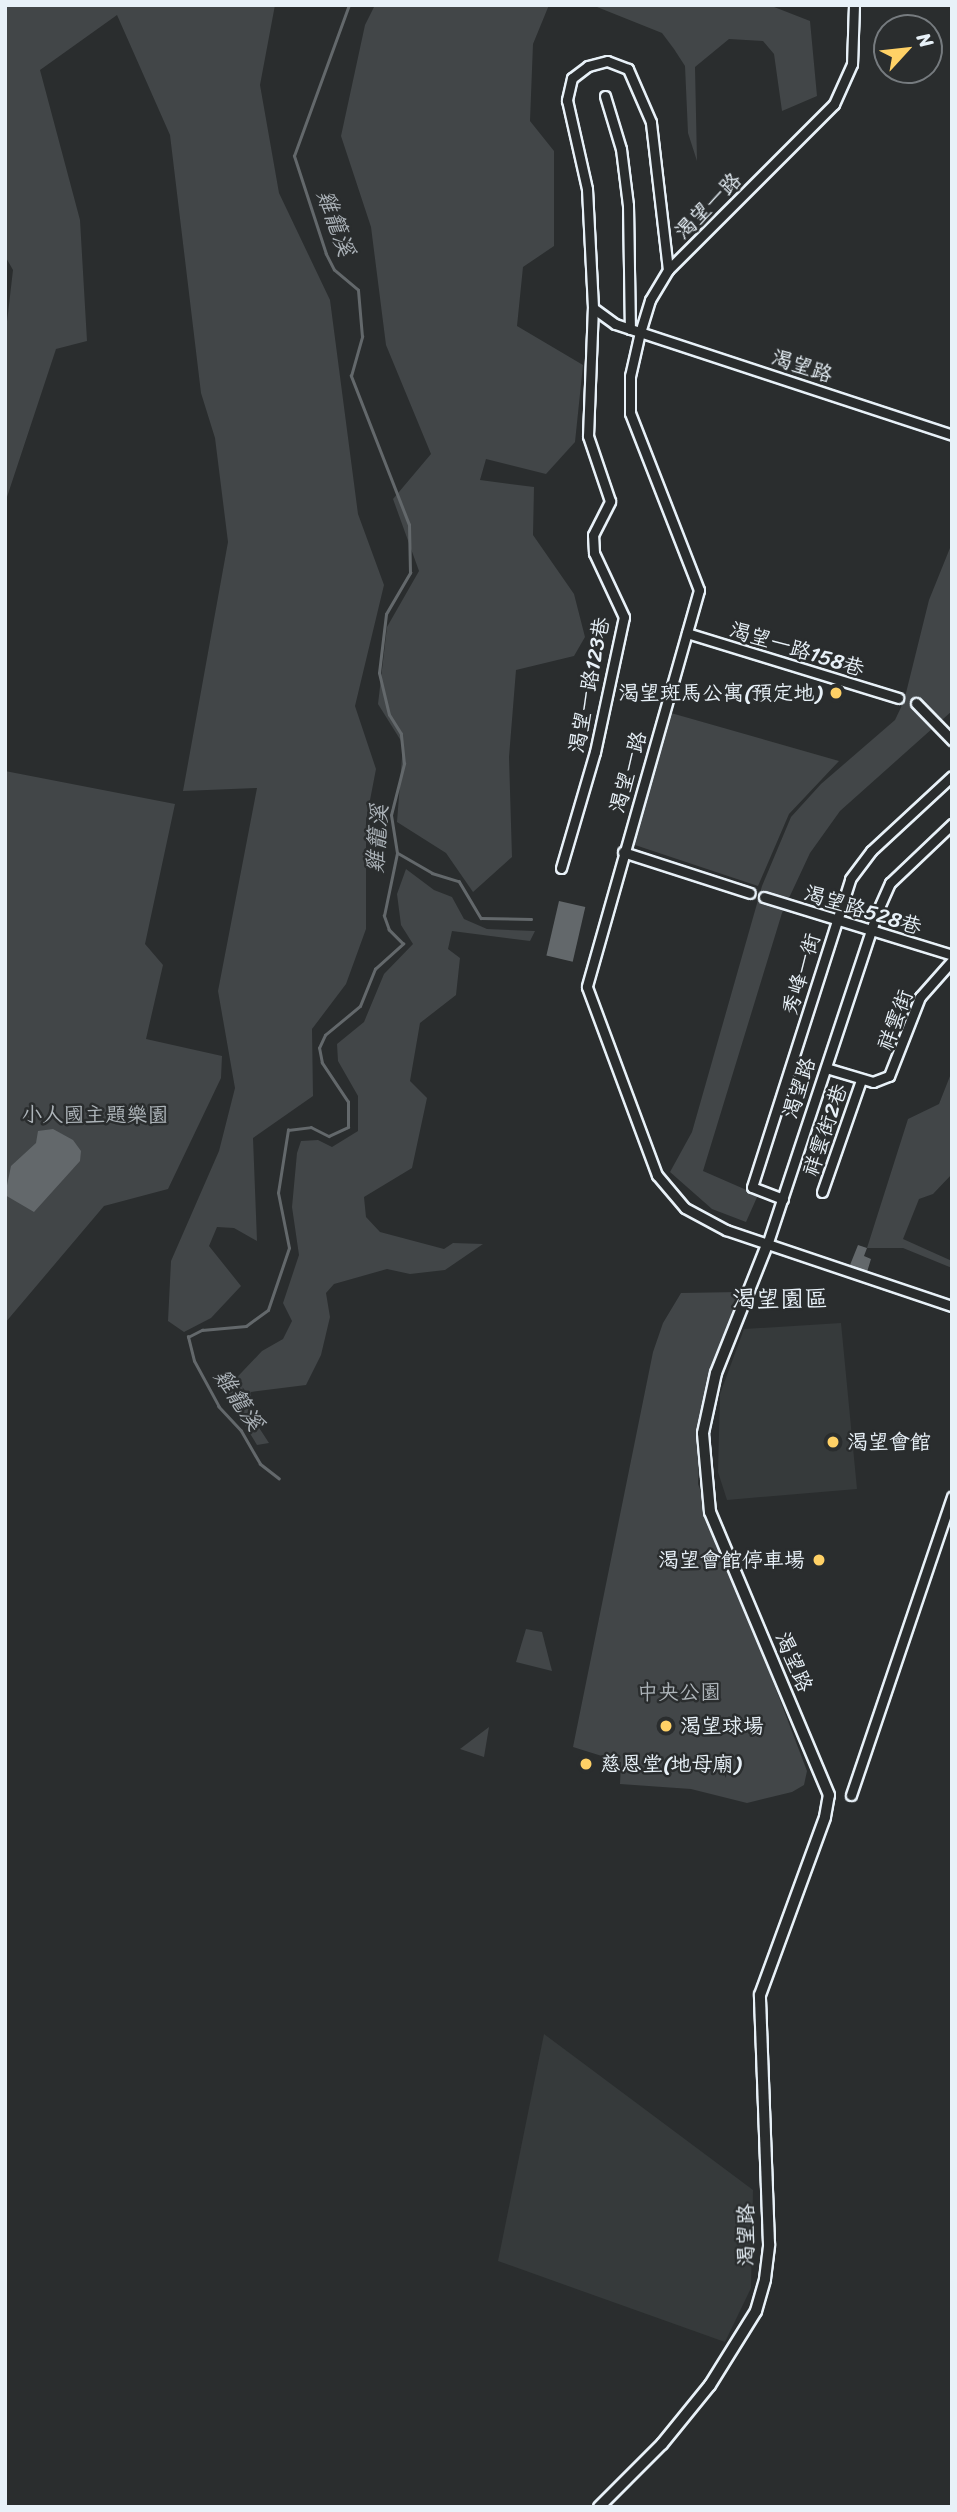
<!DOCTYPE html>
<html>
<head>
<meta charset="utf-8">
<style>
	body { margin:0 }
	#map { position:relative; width:957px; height:2512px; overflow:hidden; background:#2a2d2e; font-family:Sriracha,"LXGW WenKai TC",sans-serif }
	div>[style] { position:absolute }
	.built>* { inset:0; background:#363a3b }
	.green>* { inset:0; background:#424648 }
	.water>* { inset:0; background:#63686b; transform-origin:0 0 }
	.stream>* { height:2.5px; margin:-1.25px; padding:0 1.25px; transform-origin:1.25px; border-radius:1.25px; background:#63686b }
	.roads { filter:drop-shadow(2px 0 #e8f1f8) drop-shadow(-2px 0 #e8f1f8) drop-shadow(0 2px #e8f1f8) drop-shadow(0 -2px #e8f1f8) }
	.minor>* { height:9px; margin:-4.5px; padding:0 4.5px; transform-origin:4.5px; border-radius:4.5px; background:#2a2d2e }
	.tertiary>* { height:10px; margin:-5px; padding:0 5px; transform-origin:5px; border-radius:5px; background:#2a2d2e }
	.dots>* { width:19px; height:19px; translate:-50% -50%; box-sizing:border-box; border:4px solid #2a2d2e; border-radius:50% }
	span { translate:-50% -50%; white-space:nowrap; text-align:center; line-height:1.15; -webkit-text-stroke:5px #2a2d2e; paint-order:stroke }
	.street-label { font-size:21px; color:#e8f1f8 }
	.poi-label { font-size:21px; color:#e8f1f8 }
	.right { translate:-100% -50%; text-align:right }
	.left { translate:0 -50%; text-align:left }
	.park-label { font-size:21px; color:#aeb5ba }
	.water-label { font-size:23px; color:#acb3b9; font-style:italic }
	.quarter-label { font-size:24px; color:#e8f1f8 }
	.frame { position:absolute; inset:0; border:7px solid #e8f1f8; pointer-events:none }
	.north { position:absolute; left:873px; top:14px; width:70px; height:70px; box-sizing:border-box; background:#2a2d2e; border:2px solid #767b7f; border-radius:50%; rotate:63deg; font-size:19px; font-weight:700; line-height:28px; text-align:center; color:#e8f1f8 }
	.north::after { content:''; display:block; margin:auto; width:24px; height:32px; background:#ffd166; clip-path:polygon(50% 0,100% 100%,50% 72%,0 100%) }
</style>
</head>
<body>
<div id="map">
	<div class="built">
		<i style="clip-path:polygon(841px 1323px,857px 1489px,727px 1500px,718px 1472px,720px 1394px,744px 1329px)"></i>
		<i style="clip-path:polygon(544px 2034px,753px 2190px,751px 2288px,725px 2342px,498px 2261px)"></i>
	</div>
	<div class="green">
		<i style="clip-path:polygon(5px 5px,275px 5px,260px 85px,279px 193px,330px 300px,358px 514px,384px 585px,355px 706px,376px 769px,366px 821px,366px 929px,346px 984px,312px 1029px,313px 1096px,253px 1138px,257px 1241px,234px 1228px,217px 1227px,209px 1246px,241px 1286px,211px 1318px,184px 1332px,168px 1321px,171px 1261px,219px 1151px,235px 1088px,218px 991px,257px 788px,183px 791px,228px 542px,215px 438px,201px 393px,170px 135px,117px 15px,40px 70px,80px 220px,87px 341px,56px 349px,5px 503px,5px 339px,13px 270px,5px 256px)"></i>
		<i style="clip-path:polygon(375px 5px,549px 5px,533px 44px,530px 121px,554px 151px,554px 246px,523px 267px,517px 326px,583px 365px,575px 442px,546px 474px,486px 459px,480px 480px,534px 487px,533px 535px,574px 594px,585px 637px,574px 656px,516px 670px,509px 757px,512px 857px,473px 892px,446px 853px,397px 822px,403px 744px,378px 704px,387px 627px,419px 571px,393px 499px,431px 454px,386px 345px,371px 227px,341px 136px,365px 25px)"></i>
		<i style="clip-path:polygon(592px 5px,769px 5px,810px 21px,817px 96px,782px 111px,774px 54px,763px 41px,729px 39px,695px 67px,697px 161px,688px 133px,685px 66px,674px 49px,662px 33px)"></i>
		<i style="clip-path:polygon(952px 543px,952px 711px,840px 811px,810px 853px,782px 913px,703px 1171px,758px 1195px,746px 1222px,712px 1209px,670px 1172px,692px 1132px,762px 886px,791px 817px,821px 784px,895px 720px,904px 701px,929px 600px)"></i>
		<i style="clip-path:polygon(671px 713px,839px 761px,789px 814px,758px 886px,632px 844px)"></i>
		<i style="clip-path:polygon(5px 771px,175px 804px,145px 944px,163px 965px,146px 1039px,222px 1056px,221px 1078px,168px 1189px,104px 1206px,5px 1323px)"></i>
		<i style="clip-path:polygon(406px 869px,434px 890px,452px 897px,464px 919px,487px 929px,535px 931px,530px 941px,452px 931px,448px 949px,460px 958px,456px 995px,420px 1023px,410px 1081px,427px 1098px,412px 1168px,364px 1197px,366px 1217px,380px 1232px,444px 1249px,453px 1243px,483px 1244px,445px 1270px,410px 1274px,387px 1269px,334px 1284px,326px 1293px,330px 1317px,321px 1355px,306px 1385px,251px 1392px,250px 1414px,269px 1443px,257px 1445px,224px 1391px,262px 1351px,283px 1339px,292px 1321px,283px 1303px,299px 1255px,292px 1207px,297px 1153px,301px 1141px,318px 1140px,332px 1147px,358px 1131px,358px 1096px,338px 1061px,337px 1044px,364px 1022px,384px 974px,413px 944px,401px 925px,397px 894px)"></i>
		<i style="clip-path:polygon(952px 1071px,952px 1174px,933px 1194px,919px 1199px,903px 1239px,952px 1261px,952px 1268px,903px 1248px,867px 1248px,908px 1119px,939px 1104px)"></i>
		<i style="clip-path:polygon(739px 1292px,702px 1403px,698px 1484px,807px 1771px,804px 1785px,792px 1792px,747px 1803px,691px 1789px,620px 1784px,621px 1762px,573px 1747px,653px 1352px,663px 1323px,681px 1293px)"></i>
		<i style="clip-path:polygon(526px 1629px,542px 1632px,552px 1671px,516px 1662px)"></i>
		<i style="clip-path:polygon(489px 1727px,484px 1757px,460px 1749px)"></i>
	</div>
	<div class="water">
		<i style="left:559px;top:901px;width:27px;height:56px;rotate:13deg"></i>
		<i style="clip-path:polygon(53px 1129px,73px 1140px,81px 1151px,80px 1161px,34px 1212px,5px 1195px,11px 1166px,36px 1143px,38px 1131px)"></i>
		<i style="clip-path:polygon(858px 1245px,867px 1248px,864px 1256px,871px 1259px,867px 1272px,850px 1265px)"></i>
	</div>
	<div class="stream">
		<i style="left:398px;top:853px;width:39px;rotate:30deg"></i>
		<i style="left:432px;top:873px;width:28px;rotate:17deg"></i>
		<i style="left:459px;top:881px;width:43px;rotate:59.3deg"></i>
		<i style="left:481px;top:918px;width:50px;rotate:1.1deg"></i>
		<i style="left:279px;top:1479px;width:24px;rotate:-142deg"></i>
		<i style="left:260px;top:1464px;width:38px;rotate:-120deg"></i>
		<i style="left:241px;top:1431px;width:33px;rotate:-133deg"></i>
		<i style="left:219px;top:1407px;width:52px;rotate:-118.5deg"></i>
		<i style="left:194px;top:1361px;width:25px;rotate:-104deg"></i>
		<i style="left:188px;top:1337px;width:16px;rotate:-27deg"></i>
		<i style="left:202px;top:1330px;width:44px;rotate:-5.2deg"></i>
		<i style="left:246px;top:1326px;width:27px;rotate:-36deg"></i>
		<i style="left:268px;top:1310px;width:65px;rotate:-71.3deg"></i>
		<i style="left:289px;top:1248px;width:56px;rotate:-101.3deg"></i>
		<i style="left:278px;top:1193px;width:64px;rotate:-81deg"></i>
		<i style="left:288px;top:1130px;width:23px;rotate:-7deg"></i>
		<i style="left:311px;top:1127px;width:20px;rotate:27deg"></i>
		<i style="left:329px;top:1136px;width:21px;rotate:-25deg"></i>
		<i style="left:348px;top:1127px;width:25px;rotate:-90deg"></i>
		<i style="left:348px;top:1102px;width:47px;rotate:-123.7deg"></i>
		<i style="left:322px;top:1063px;width:15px;rotate:-101deg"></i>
		<i style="left:319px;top:1048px;width:14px;rotate:-65deg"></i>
		<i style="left:325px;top:1035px;width:45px;rotate:-39.6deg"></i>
		<i style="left:360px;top:1006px;width:40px;rotate:-68deg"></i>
		<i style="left:375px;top:969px;width:38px;rotate:-42deg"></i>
		<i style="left:403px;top:944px;width:20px;rotate:-135deg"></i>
		<i style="left:389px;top:930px;width:15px;rotate:-110deg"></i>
		<i style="left:384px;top:916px;width:64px;rotate:-78.3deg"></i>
		<i style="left:397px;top:853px;width:38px;rotate:-99deg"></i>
		<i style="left:391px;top:815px;width:53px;rotate:-75.7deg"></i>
		<i style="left:404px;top:764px;width:30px;rotate:-96deg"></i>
		<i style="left:401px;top:734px;width:22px;rotate:-122deg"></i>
		<i style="left:389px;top:715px;width:43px;rotate:-103.4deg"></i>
		<i style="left:379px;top:673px;width:59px;rotate:-83.2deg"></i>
		<i style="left:386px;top:614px;width:48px;rotate:-59.7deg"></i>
		<i style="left:410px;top:573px;width:48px;rotate:-91.2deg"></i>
		<i style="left:409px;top:525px;width:160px;rotate:-111.3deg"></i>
		<i style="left:351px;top:376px;width:41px;rotate:-74.2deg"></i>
		<i style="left:362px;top:337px;width:47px;rotate:-94.9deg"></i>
		<i style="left:358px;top:290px;width:31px;rotate:-140deg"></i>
		<i style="left:334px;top:270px;width:18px;rotate:-117deg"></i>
		<i style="left:326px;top:254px;width:103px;rotate:-108.1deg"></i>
		<i style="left:294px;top:156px;width:161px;rotate:-70deg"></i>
	</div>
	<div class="roads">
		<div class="minor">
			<i style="left:854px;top:5px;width:59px;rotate:91.9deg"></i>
			<i style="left:852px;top:64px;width:44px;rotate:114.2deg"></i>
			<i style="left:834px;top:104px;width:235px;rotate:135deg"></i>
			<i style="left:668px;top:270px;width:35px;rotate:121deg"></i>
			<i style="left:650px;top:300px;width:34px;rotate:107deg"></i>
			<i style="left:640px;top:332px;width:45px;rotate:102.8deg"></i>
			<i style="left:630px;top:376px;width:37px;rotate:90deg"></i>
			<i style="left:630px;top:413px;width:190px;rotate:68.7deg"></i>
			<i style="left:699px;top:590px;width:412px;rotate:105.8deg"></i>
			<i style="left:587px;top:987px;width:201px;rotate:69.6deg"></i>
			<i style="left:657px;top:1175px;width:43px;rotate:49.7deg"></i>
			<i style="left:685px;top:1208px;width:47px;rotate:28.2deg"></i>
			<i style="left:726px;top:1230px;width:238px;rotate:18.6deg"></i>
			<i style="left:605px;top:96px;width:55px;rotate:73.2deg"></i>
			<i style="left:621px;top:149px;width:56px;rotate:82.9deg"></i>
			<i style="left:628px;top:205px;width:124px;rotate:89.1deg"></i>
			<i style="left:668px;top:270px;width:149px;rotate:-96.6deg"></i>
			<i style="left:651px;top:122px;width:58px;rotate:-113.5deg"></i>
			<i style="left:628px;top:69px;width:22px;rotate:-159deg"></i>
			<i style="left:607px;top:61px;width:20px;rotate:165deg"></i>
			<i style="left:588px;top:66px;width:20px;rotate:143deg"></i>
			<i style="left:572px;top:78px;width:23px;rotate:103deg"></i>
			<i style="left:567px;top:100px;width:91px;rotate:77.3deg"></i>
			<i style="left:587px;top:189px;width:119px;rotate:87.1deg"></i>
			<i style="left:593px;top:308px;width:27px;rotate:36deg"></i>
			<i style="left:615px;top:324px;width:355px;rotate:18.2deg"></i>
			<i style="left:687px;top:633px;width:221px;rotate:17.1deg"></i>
			<i style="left:916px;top:703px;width:52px;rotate:45.8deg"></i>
			<i style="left:623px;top:852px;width:133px;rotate:17.9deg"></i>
			<i style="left:561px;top:868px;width:121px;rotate:-73.7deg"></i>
			<i style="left:595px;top:752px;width:138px;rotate:-77.9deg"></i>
			<i style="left:624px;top:617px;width:71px;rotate:-115.1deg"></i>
			<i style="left:594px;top:553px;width:18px;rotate:-93deg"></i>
			<i style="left:593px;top:535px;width:38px;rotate:-63deg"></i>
			<i style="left:610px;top:501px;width:69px;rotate:-108.7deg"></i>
			<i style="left:588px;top:436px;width:128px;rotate:-87.8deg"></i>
			<i style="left:764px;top:897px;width:197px;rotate:17.1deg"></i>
			<i style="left:826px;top:1068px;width:49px;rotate:16.6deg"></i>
			<i style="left:873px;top:1082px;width:17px;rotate:-21deg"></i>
			<i style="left:889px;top:1076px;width:85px;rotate:-68.6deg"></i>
			<i style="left:920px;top:997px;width:48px;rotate:-48.4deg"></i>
			<i style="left:822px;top:1192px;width:119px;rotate:-70.8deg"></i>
			<i style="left:783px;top:1199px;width:33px;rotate:-159deg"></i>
			<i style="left:752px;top:1187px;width:323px;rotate:-72.3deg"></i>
			<i style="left:850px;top:879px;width:35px;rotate:-53deg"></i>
			<i style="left:871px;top:851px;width:110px;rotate:-42.8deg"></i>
			<i style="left:767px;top:1245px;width:351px;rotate:-71.7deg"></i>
			<i style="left:877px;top:912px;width:32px;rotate:-66deg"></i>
			<i style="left:890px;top:883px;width:86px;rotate:-43.6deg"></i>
			<i style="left:851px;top:1795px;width:315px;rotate:-71.3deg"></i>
		</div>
		<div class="tertiary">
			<i style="left:599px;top:2507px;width:89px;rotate:-45deg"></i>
			<i style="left:662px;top:2444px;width:76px;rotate:-50.9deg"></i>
			<i style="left:710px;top:2385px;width:87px;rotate:-58.1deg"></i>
			<i style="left:756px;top:2311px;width:33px;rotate:-74deg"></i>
			<i style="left:765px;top:2279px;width:35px;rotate:-83deg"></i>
			<i style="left:769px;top:2244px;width:249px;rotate:-92.1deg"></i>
			<i style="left:760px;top:1995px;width:189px;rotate:-69.9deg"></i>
			<i style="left:825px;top:1817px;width:22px;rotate:-80deg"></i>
			<i style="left:829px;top:1795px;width:307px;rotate:-112.8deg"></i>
			<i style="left:710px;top:1512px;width:79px;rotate:-95.1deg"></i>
			<i style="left:703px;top:1433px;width:61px;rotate:-77.8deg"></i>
			<i style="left:716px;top:1373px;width:138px;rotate:-68.3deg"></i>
		</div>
	</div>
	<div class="dots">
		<i style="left:836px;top:693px;background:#ffd166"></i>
		<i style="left:833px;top:1442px;background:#ffd166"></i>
		<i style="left:819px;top:1560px;background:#ffd166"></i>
		<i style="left:666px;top:1726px;background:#ffd166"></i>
		<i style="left:586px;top:1764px;background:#ffd166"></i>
	</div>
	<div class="street-label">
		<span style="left:708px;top:206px;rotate:-45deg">渴望一路</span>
		<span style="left:802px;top:366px;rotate:18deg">渴望路</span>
		<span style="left:797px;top:649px;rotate:17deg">渴望一路158巷</span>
		<span style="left:589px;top:685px;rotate:-79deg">渴望一路123巷</span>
		<span style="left:628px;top:772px;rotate:-74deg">渴望一路</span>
		<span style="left:863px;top:910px;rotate:17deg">渴望路528巷</span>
		<span style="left:801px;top:974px;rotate:-73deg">秀峰一街</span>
		<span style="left:895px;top:1020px;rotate:-69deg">祥雲街</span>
		<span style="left:799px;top:1088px;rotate:-72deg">渴望路</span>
		<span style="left:825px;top:1130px;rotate:-71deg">祥雲街2巷</span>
		<span style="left:794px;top:1662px;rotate:67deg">渴望路</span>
		<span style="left:746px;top:2235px;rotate:-90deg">渴望路</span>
	</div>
	<div class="poi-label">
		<span class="right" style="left:822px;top:693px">渴望斑馬公寓(預定地)</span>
		<span class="left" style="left:847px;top:1442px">渴望會館</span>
		<span class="right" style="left:805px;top:1560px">渴望會館停車場</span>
		<span class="left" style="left:680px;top:1726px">渴望球場</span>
		<span class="left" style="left:600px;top:1764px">慈恩堂(地母廟)</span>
	</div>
	<div class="park-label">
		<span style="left:95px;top:1115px">小人國主題樂園</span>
		<span style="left:679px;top:1692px">中央公園</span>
	</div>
	<div class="water-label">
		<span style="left:335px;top:223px;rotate:70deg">雞籠溪</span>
		<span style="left:378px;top:839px;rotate:-86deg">雞籠溪</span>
		<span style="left:238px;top:1400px;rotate:56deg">雞籠溪</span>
	</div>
	<div class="quarter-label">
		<span style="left:780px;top:1300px">渴望園區</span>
	</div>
	<div class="frame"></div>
	<div class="north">N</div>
</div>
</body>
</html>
